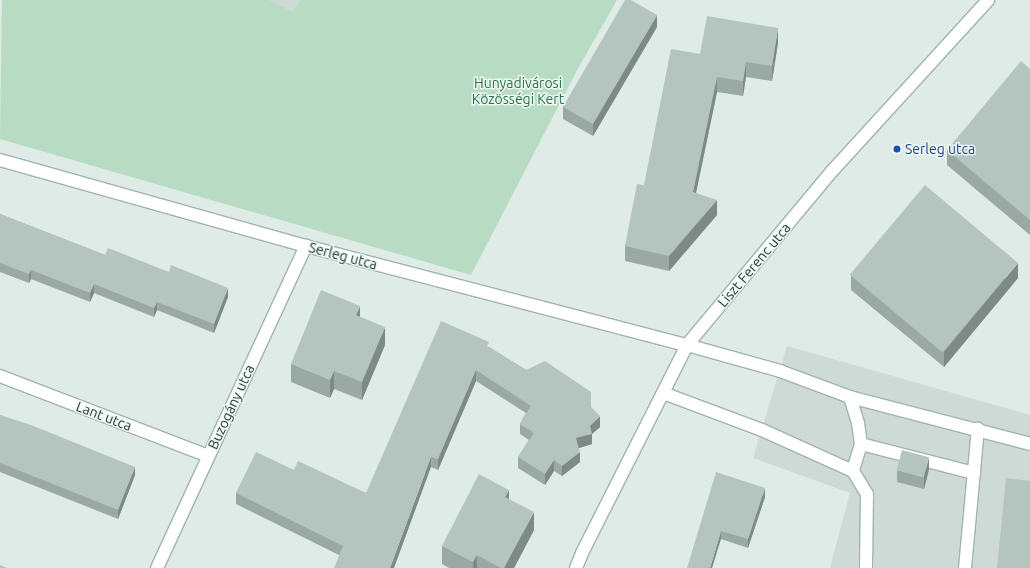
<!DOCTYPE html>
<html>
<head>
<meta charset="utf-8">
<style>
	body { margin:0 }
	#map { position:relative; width:1030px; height:568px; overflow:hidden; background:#dfebe6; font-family:Ubuntu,sans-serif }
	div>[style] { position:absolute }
	.built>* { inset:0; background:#cddad5 }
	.green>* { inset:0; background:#b7dcc3 }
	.roads { filter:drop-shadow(1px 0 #a2b3ad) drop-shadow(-1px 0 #a2b3ad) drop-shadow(0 1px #a2b3ad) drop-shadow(0 -1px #a2b3ad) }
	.lane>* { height:12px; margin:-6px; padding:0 6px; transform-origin:6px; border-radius:6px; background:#fff }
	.street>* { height:12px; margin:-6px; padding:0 6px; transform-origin:6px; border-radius:6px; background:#fff }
	.secondary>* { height:12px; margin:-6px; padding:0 6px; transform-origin:6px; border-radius:6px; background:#fff }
	.wall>* { inset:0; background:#9ba9a4 }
	.shaded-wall>* { inset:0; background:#7e8a86 }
	.building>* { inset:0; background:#b4c5bf; transform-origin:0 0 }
	.dots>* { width:11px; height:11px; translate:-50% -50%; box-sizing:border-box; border:2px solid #eff7f4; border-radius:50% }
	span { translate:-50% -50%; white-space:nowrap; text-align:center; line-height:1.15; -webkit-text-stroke:3px #eff7f4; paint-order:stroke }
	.park-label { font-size:14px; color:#2a724a }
	.transit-label { font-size:14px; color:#164399 }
	.left { translate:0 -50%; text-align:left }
	.street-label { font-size:14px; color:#203b35 }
</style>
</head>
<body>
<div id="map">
	<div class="built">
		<i style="clip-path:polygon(270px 0,300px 0,293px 12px)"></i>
		<i style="clip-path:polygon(787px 346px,1030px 415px,1030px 568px,830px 568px,850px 493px,753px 458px)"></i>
	</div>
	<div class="green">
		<i style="clip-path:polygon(2px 0,270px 0,293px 12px,300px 0,617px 0,575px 74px,471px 275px,0 139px)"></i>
	</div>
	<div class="roads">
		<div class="lane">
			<i style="left:687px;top:345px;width:97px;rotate:15.6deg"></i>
			<i style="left:780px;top:371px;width:75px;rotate:20.4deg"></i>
			<i style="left:850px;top:397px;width:186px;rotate:14.6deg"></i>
			<i style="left:663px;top:393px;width:106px;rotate:20.5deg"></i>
			<i style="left:762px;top:430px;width:100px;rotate:24.3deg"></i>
			<i style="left:850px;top:397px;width:27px;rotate:73deg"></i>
			<i style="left:858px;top:423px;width:21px;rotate:82deg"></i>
			<i style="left:861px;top:444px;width:28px;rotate:107deg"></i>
			<i style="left:853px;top:471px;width:27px;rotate:59deg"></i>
			<i style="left:867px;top:494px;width:74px;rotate:90.8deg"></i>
			<i style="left:861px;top:444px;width:117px;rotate:14.4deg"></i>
			<i style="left:965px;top:568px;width:140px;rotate:-84.7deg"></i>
		</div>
		<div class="street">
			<i style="left:0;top:160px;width:318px;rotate:15.7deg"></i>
			<i style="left:306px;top:246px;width:394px;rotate:14.6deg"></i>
			<i style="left:0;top:376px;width:223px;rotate:21deg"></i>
			<i style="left:157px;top:568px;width:355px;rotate:-65.2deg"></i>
		</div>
		<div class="secondary">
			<i style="left:576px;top:568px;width:16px;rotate:-68deg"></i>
			<i style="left:582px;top:553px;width:233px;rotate:-63.2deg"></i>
			<i style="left:687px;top:345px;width:228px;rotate:-50.2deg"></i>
			<i style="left:833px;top:170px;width:230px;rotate:-47.6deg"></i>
		</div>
	</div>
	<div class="wall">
		<i style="clip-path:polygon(657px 27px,593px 136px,563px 119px,563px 107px)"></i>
		<i style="clip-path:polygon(778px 43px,772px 81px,746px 77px,743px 96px,717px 92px,696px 193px,717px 215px,669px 271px,625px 261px,625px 246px,644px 185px,700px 54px)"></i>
		<i style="clip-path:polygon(1030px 69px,1030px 235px,947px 165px,947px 150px)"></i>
		<i style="clip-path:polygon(0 214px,105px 255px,228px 297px,214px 333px,157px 310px,154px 317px,94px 293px,90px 302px,31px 279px,29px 283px,0 272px)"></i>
		<i style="clip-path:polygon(851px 275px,1018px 278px,944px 367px,851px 290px)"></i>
		<i style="clip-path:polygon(360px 317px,385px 345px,362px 400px,334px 389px,330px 398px,291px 382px,291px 364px)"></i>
		<i style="clip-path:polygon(489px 347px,526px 370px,591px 408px,600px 427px,592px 434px,592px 444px,579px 448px,580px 462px,562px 476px,554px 471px,545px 485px,518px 468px,518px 457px,529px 440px,520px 434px,520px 424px,526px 413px,476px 381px,438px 470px,431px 467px,339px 555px,236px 504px,236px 493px,294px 470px,366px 493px)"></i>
		<i style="clip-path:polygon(0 415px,135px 475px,118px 519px,0 472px)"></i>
		<i style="clip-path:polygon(929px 469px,924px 489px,897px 482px,897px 470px)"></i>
		<i style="clip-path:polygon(716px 472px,765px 497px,748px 548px,721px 539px)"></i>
		<i style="clip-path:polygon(534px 530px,514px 568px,449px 568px,442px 564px,442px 546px)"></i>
	</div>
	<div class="shaded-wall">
		<i style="clip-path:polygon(657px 15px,657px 27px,593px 136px,593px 124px)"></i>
		<i style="clip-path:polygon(778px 28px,778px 43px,772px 81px,772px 66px)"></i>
		<i style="clip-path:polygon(746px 62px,746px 77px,743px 96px,743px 81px)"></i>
		<i style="clip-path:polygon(717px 77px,717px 92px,693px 207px,693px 192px)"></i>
		<i style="clip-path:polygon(717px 200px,717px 215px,669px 271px,669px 256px)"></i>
		<i style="clip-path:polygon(1018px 263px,1018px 278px,944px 367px,944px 352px)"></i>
		<i style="clip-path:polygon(31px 270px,31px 279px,29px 283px,29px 274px)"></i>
		<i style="clip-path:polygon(94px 284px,94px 293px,90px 302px,90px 293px)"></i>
		<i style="clip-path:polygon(228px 288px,228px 297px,214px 333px,214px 324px)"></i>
		<i style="clip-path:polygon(157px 302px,157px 310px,154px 317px,154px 308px)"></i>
		<i style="clip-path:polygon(360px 306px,360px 324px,356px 315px)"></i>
		<i style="clip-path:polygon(385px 327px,385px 345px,362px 400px,362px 382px)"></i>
		<i style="clip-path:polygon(476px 370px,476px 381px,438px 470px,438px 459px)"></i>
		<i style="clip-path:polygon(334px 371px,334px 389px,330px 398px,330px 380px)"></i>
		<i style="clip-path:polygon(600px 416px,600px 427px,592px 434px,592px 444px,576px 449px,576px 438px,590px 426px)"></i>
		<i style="clip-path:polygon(580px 452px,580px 462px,562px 476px,562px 466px)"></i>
		<i style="clip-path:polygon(431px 457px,431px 467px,394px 568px,390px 568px)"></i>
		<i style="clip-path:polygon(929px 457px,929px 469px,924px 489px,924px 476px)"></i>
		<i style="clip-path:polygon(554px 460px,554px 471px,545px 485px,545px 474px)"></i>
		<i style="clip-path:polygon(135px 467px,135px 475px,118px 519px,118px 510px)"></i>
		<i style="clip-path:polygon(765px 488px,765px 497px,748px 548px,748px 539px)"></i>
		<i style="clip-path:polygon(509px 490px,509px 508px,505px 497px)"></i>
		<i style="clip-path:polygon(534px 512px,534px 530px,514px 568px,504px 568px)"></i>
		<i style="clip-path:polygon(721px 531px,721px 539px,712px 568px,710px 568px)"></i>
		<i style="clip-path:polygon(477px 555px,477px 568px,473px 568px,473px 562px)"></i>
	</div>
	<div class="building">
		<i style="clip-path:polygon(625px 0,631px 0,657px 15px,593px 124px,563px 107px)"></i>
		<i style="clip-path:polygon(707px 16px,778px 28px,772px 66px,746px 62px,743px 81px,717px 77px,693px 192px,717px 200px,669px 256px,625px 246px,637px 184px,644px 185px,671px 49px,700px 54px)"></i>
		<i style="clip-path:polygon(1021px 61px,1030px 69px,1030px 220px,947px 150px)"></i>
		<i style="left:925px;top:185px;width:121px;height:117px;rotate:40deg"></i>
		<i style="clip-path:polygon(0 214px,105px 255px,108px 248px,169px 272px,171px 265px,228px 288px,214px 324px,157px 302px,154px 308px,94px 284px,90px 293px,31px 270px,29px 274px,0 263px)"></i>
		<i style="clip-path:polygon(321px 290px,360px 306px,356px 315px,385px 327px,362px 382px,334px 371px,330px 380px,291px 364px)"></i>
		<i style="clip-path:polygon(441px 321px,489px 342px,487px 346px,526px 370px,545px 361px,591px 392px,591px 407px,600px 416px,590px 426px,592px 434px,576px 438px,580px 452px,562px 466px,554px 460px,545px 474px,518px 457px,534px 433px,520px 424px,531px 406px,476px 370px,438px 459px,431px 457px,390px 568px,334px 568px,343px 546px,236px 493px,256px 452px,294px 470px,298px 461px,366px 493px)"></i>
		<i style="clip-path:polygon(0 415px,31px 425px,135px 467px,118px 510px,0 463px)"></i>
		<i style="left:902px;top:450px;width:28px;height:21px;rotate:15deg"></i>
		<i style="clip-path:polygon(716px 472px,765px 488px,748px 539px,721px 531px,710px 568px,687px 568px)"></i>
		<i style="clip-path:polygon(479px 474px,509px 490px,505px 497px,534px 512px,504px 568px,501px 568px,477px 555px,473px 562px,442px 546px)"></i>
		<i style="clip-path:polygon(1006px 478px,1030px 481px,1030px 568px,997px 568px)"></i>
		<i style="clip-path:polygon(0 565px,7px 568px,0 568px)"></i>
	</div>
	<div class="dots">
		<i style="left:897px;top:149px;background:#1a4fb4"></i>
	</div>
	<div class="park-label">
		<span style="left:518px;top:91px">Hunyadivárosi<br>Közösségi Kert</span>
	</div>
	<div class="transit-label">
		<span class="left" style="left:905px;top:149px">Serleg utca</span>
	</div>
	<div class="street-label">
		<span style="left:343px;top:256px;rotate:15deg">Serleg utca</span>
		<span style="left:754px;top:265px;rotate:-50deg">Liszt Ferenc utca</span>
		<span style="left:231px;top:407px;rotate:-65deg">Buzogány utca</span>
		<span style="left:104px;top:416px;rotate:21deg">Lant utca</span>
	</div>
</div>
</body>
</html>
